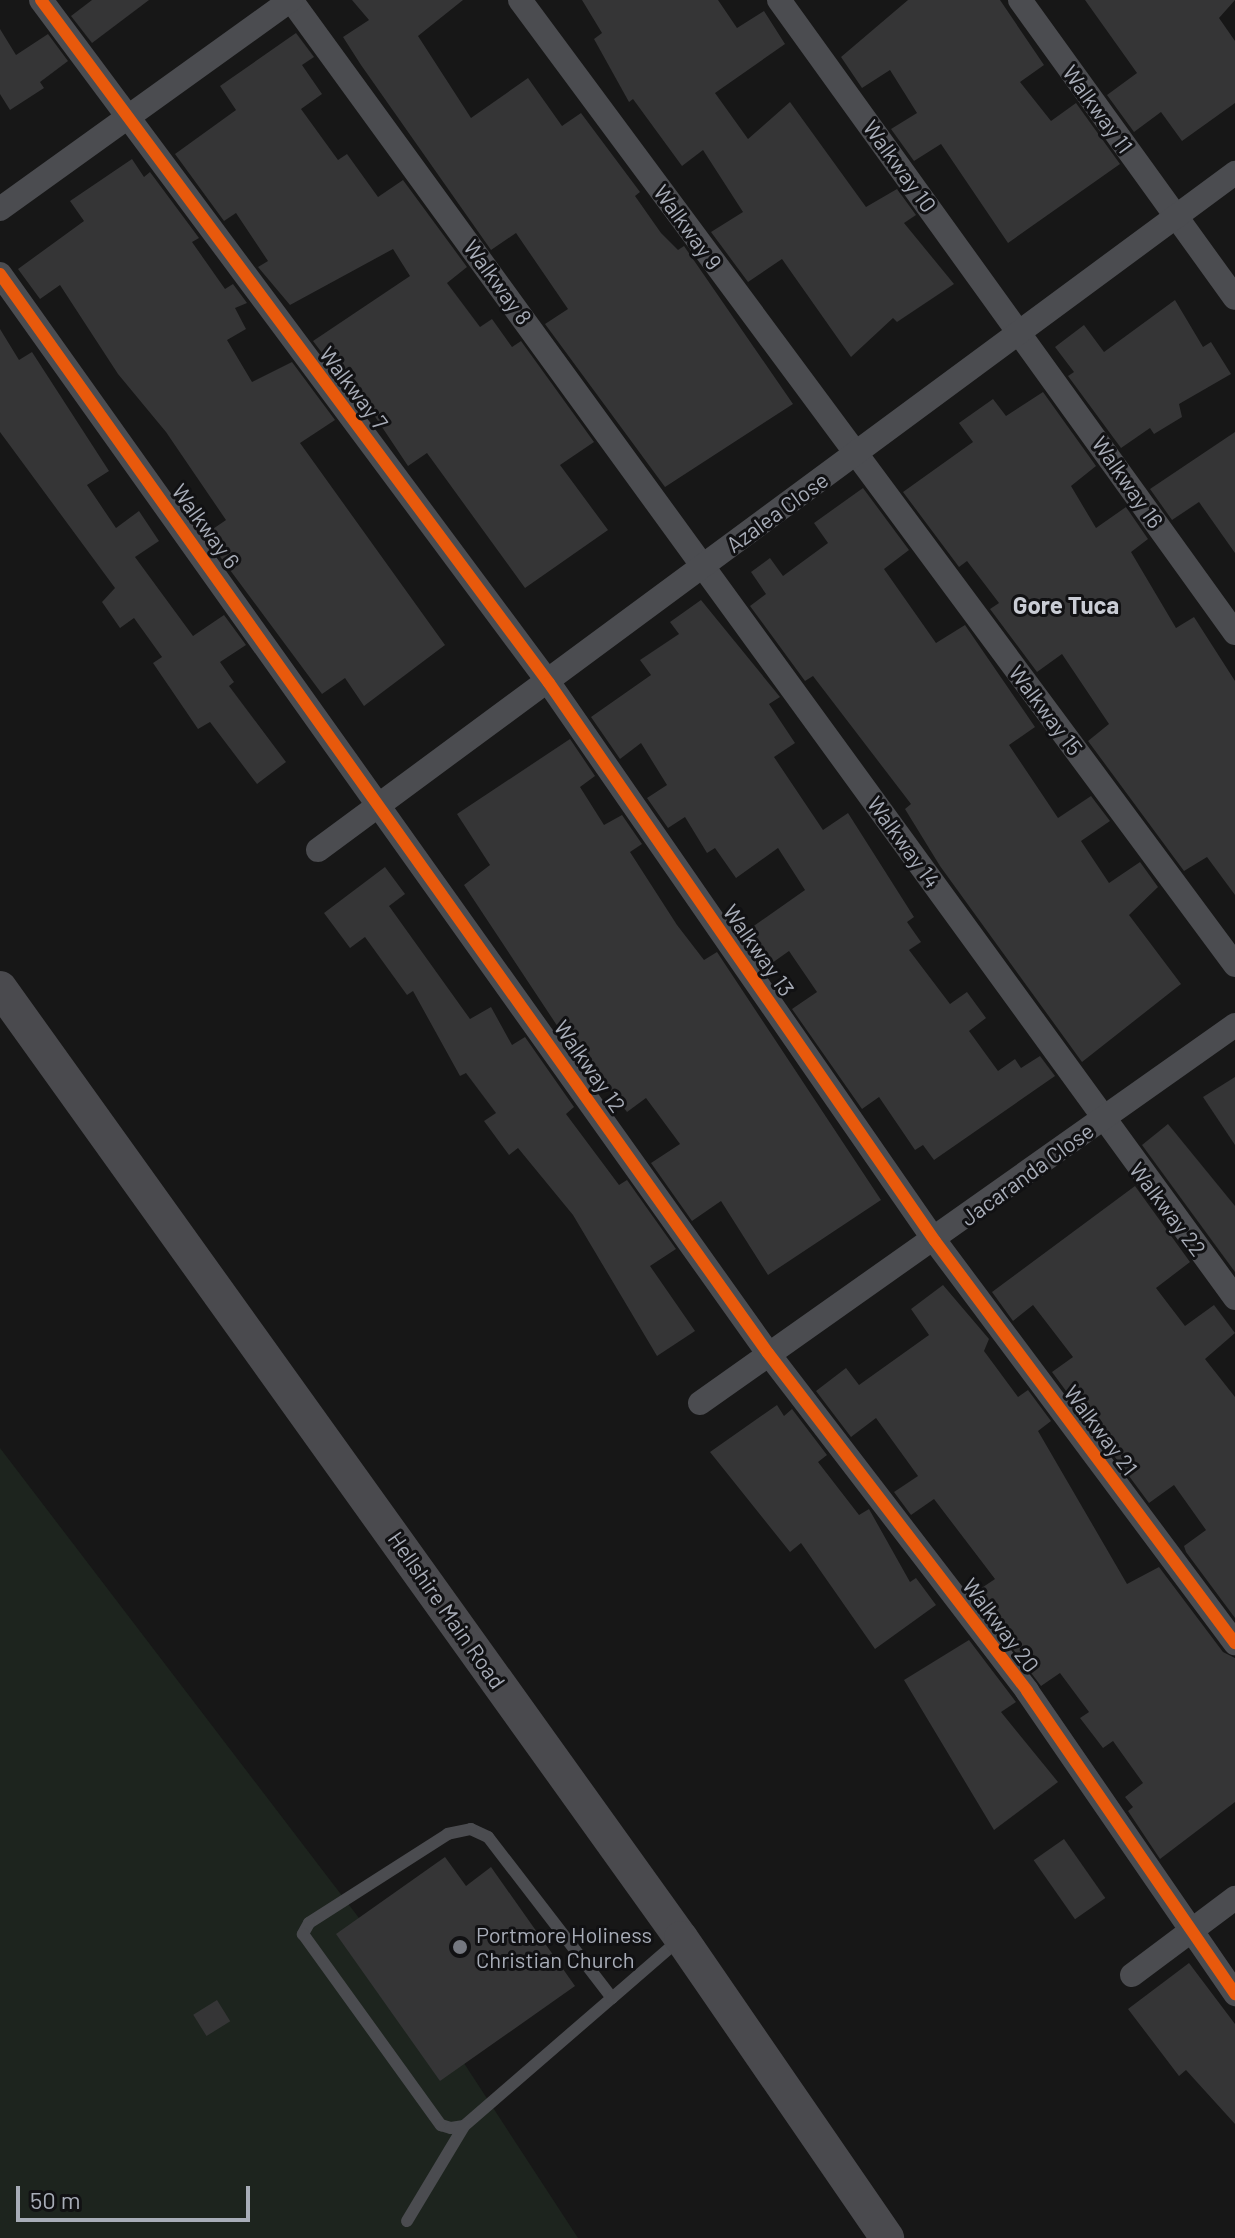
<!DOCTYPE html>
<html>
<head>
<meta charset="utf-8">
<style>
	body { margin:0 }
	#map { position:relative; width:1235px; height:2238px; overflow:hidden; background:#171717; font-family:Barlow,sans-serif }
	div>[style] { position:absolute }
	.green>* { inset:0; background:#1d241e }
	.building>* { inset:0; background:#353536; transform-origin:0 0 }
	.service>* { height:12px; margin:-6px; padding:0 6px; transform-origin:6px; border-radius:6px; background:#4b4c50 }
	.minor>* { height:24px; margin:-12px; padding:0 12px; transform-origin:12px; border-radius:12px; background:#4b4c50 }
	.secondary>* { height:34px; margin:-17px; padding:0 17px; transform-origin:17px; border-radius:17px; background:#4a4a4e }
	.cycleway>* { height:12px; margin:-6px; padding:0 6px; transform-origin:6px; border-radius:6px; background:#e8590c }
	.dots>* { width:22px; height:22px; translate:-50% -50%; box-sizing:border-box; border:4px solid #111113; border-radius:50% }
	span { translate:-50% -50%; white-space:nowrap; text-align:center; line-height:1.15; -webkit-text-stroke:6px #111113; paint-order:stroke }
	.street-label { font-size:22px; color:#a8adb8 }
	.poi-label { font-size:22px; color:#a8adb8 }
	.left { translate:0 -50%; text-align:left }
	.neighbourhood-label { font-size:24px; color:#c9ccd4; font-weight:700 }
	.scale { position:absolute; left:16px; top:2186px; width:234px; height:36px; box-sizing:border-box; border:4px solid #a8adb8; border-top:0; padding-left:10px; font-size:24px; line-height:28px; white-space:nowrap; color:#a8adb8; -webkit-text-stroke:6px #111113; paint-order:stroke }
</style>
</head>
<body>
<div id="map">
	<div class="green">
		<i style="clip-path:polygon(0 1448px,430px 2011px,578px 2238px,0 2238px)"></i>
	</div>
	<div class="building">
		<i style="clip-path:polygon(92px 0,149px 0,92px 43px,71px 16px)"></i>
		<i style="clip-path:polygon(352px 0,463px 0,418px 36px,471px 118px,528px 78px,562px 126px,581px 113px,640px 192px,635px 196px,661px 233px,678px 250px,684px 246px,793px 404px,665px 487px,545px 324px,568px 309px,516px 233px,491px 250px,361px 65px,343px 37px,369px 20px)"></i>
		<i style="clip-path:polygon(582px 0,718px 0,737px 28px,764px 11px,785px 44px,715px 93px,748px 139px,790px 102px,866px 207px,897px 189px,916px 215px,904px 223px,954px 284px,897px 322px,893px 318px,851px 357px,782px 259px,748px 282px,711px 232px,743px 212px,703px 150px,682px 166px,633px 99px,629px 102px,594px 39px,602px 33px)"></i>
		<i style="clip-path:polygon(908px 0,1000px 0,1044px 65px,1020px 82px,1051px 121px,1076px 103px,1120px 164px,1008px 243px,941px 144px,914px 161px,891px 129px,917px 113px,890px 70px,862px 88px,841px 57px)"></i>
		<i style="clip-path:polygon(1085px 0,1235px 0,1219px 18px,1235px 41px,1235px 103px,1182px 141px,1161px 112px,1134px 132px,1107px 95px,1137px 73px)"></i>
		<i style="clip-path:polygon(0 29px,16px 55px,48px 34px,68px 61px,40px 82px,44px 88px,10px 110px,0 94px)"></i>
		<i style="clip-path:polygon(296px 33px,314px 57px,302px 65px,322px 94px,301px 109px,338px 160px,347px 154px,378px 197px,403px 180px,467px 267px,447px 283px,480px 327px,492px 319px,512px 347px,521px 341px,594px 442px,560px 465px,608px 530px,525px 588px,427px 453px,408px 466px,364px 400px,360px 403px,313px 341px,410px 276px,393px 249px,290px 305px,258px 267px,268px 261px,236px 213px,224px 221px,175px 154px,236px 110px,220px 86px)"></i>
		<i style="clip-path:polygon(132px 159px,144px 177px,150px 172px,199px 238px,192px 242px,225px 289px,233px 284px,247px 303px,235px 308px,246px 329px,227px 340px,252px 382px,292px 362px,335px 420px,300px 443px,445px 645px,364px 706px,345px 678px,322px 694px,204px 535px,226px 520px,166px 432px,118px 374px,60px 285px,40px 299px,18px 269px,84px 221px,70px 201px)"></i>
		<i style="clip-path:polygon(1175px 300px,1203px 347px,1211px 342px,1231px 374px,1179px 404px,1182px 417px,1154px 434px,1150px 428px,1121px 448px,1068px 376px,1074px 372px,1055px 347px,1084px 325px,1104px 352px)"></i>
		<i style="clip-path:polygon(0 329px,19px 360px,32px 352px,109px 471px,87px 485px,116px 528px,139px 511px,159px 541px,135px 557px,193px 636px,224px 615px,246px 645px,220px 662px,234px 682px,229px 686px,286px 762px,257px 784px,210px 722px,198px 729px,153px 663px,162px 657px,134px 618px,120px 628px,102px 602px,115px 588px,0 432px)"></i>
		<i style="clip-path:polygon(1043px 392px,1096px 466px,1071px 486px,1096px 528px,1126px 507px,1148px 539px,1131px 552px,1176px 628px,1194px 617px,1235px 681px,1235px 895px,1207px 857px,1184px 871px,1088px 741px,1109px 724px,1062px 654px,1037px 672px,990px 609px,999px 603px,967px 561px,959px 567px,903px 492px,973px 442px,959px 423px,993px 399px,1006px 416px)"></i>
		<i style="clip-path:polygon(1235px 432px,1235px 553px,1199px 502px,1172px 520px,1150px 489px)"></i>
		<i style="clip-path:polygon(863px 488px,909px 550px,884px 569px,936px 643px,965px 625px,1035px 727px,1009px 745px,1058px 818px,1091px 796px,1110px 821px,1081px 841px,1109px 883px,1140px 862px,1158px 887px,1129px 915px,1181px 984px,1082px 1062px,940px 866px,905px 809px,911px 804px,813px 676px,805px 681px,750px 606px,766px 594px,751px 572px,770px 558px,783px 576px,828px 543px,814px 523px)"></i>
		<i style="clip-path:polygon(701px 600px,780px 697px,769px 704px,795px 743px,774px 757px,823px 830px,848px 813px,914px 917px,907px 922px,921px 942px,909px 950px,950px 1004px,967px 992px,986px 1018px,969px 1031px,998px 1071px,1015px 1059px,1021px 1068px,1040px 1056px,1055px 1076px,934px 1160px,923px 1145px,915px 1150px,879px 1097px,862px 1109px,792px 1009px,817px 992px,789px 951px,765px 968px,741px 935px,805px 890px,778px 848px,736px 878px,715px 848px,707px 853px,685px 817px,668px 828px,647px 798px,667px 785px,641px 743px,620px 759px,591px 717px,651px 675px,640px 660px,679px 634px,670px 622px)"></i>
		<i style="clip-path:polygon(570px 739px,595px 776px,580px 787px,604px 825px,622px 815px,642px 844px,630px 852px,677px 925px,704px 960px,717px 952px,881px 1200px,768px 1275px,721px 1201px,692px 1221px,651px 1163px,680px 1144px,646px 1098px,627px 1112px,606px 1084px,599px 1089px,464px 885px,490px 865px,457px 814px)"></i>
		<i style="clip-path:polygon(385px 867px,405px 894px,389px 906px,470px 1019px,491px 1007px,512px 1045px,525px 1037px,574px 1107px,566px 1114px,619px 1185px,627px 1180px,676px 1249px,650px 1266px,695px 1331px,657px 1356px,573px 1215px,518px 1148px,509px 1155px,484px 1121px,496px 1113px,466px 1073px,460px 1076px,413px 991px,407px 995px,365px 937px,350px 948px,324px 913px)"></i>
		<i style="clip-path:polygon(1235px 1077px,1235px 1145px,1203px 1097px)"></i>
		<i style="clip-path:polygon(1168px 1124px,1235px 1206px,1235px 1272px,1142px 1145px)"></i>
		<i style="clip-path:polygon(1135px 1186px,1190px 1262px,1156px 1288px,1185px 1326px,1214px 1305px,1235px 1333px,1205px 1359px,1235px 1397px,1235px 1618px,1186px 1552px,1184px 1546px,1206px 1530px,1174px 1485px,1149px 1503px,1052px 1372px,1073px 1357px,1033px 1305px,1013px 1321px,992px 1292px)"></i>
		<i style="clip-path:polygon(943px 1285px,989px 1339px,984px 1351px,1018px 1397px,1028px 1390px,1051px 1421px,1038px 1431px,1127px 1584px,1159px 1567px,1223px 1652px,1235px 1658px,1235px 1802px,1160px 1859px,1128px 1811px,1133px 1807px,1125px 1797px,1143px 1783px,1113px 1741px,1103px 1748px,1080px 1718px,1089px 1712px,1060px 1673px,1041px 1686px,994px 1624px,977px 1591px,995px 1579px,934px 1499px,911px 1515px,894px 1492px,918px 1476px,876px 1418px,851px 1437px,816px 1391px,846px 1368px,859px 1385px,929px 1335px,911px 1309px)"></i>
		<i style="clip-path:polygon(777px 1405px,784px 1416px,792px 1409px,827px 1455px,818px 1462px,859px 1515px,869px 1509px,910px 1582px,916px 1578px,936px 1605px,875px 1649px,801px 1543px,790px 1552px,710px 1452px)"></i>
		<i style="clip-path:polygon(969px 1640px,1016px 1702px,1001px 1712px,1058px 1782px,994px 1830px,904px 1680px)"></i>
		<i style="left:1064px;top:1839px;width:72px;height:37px;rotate:55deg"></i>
		<i style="clip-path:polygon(445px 1857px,466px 1886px,491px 1867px,575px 1986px,440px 2081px,336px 1934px)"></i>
		<i style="clip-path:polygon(1189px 1963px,1235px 2024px,1235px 2124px,1186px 2070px,1179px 2076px,1128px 2009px)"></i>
		<i style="left:217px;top:2000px;width:25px;height:28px;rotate:58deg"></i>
	</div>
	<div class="service">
		<i style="left:612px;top:1998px;width:203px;rotate:-127.6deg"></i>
		<i style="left:488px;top:1837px;width:19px;rotate:-155deg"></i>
		<i style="left:471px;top:1829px;width:24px;rotate:168deg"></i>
		<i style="left:448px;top:1834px;width:165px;rotate:147.4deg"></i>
		<i style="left:309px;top:1923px;width:13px;rotate:119deg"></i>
		<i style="left:303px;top:1934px;width:236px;rotate:54.2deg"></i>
		<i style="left:441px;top:2125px;width:10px;rotate:17deg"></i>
		<i style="left:451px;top:2128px;width:13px;rotate:-9deg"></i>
		<i style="left:464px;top:2126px;width:196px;rotate:-40.9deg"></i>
		<i style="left:612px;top:1998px;width:90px;rotate:-40.9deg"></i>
		<i style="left:407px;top:2221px;width:111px;rotate:-59deg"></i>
	</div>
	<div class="minor">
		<i style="left:41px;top:0;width:851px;rotate:53.36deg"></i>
		<i style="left:549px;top:683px;width:678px;rotate:55.33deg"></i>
		<i style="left:935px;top:1241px;width:502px;rotate:53.27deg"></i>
		<i style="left:291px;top:0;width:1605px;rotate:53.97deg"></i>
		<i style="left:520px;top:0;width:1201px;rotate:53.46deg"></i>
		<i style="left:779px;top:0;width:780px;rotate:54.23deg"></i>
		<i style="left:1020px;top:0;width:367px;rotate:54.2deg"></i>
		<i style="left:0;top:209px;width:358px;rotate:-35.7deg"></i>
		<i style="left:0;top:274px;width:1324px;rotate:54.56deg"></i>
		<i style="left:768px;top:1353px;width:426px;rotate:52.5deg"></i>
		<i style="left:1027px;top:1691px;width:368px;rotate:55.5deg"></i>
		<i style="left:318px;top:850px;width:1140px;rotate:-36.44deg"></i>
		<i style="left:700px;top:1403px;width:655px;rotate:-35.24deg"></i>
		<i style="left:1132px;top:1975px;width:129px;rotate:-36.8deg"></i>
	</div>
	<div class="secondary">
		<i style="left:0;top:988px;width:1169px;rotate:54.37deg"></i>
		<i style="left:681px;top:1938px;width:364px;rotate:55.5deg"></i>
	</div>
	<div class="cycleway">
		<i style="left:41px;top:0;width:851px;rotate:53.36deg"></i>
		<i style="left:549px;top:683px;width:678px;rotate:55.33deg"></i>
		<i style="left:935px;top:1241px;width:502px;rotate:53.27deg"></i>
		<i style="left:0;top:274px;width:1324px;rotate:54.56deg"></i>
		<i style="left:768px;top:1353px;width:426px;rotate:52.5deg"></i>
		<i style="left:1027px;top:1691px;width:368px;rotate:55.5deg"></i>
	</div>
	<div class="dots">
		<i style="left:460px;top:1947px;background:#757880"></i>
	</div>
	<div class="street-label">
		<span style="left:1098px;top:109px;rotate:54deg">Walkway 11</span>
		<span style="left:900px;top:166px;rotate:54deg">Walkway 10</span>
		<span style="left:688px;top:227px;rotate:54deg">Walkway 9</span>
		<span style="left:498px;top:282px;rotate:54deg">Walkway 8</span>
		<span style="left:354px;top:388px;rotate:53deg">Walkway 7</span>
		<span style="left:1128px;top:482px;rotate:55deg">Walkway 16</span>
		<span style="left:777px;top:512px;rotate:-36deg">Azalea Close</span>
		<span style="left:206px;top:526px;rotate:54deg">Walkway 6</span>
		<span style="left:1046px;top:710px;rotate:53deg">Walkway 15</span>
		<span style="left:904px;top:842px;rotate:54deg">Walkway 14</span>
		<span style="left:759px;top:950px;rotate:55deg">Walkway 13</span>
		<span style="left:590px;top:1066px;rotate:55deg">Walkway 12</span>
		<span style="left:1027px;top:1174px;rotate:-36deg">Jacaranda Close</span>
		<span style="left:1168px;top:1209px;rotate:53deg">Walkway 22</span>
		<span style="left:1101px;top:1430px;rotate:53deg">Walkway 21</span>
		<span style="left:447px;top:1610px;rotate:55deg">Hellshire Main Road</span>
		<span style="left:1001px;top:1625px;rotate:53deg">Walkway 20</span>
	</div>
	<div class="poi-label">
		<span class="left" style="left:476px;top:1947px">Portmore Holiness<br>Christian Church</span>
	</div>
	<div class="neighbourhood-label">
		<span style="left:1066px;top:605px">Gore Tuca</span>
	</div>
	<div class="scale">50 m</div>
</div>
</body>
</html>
